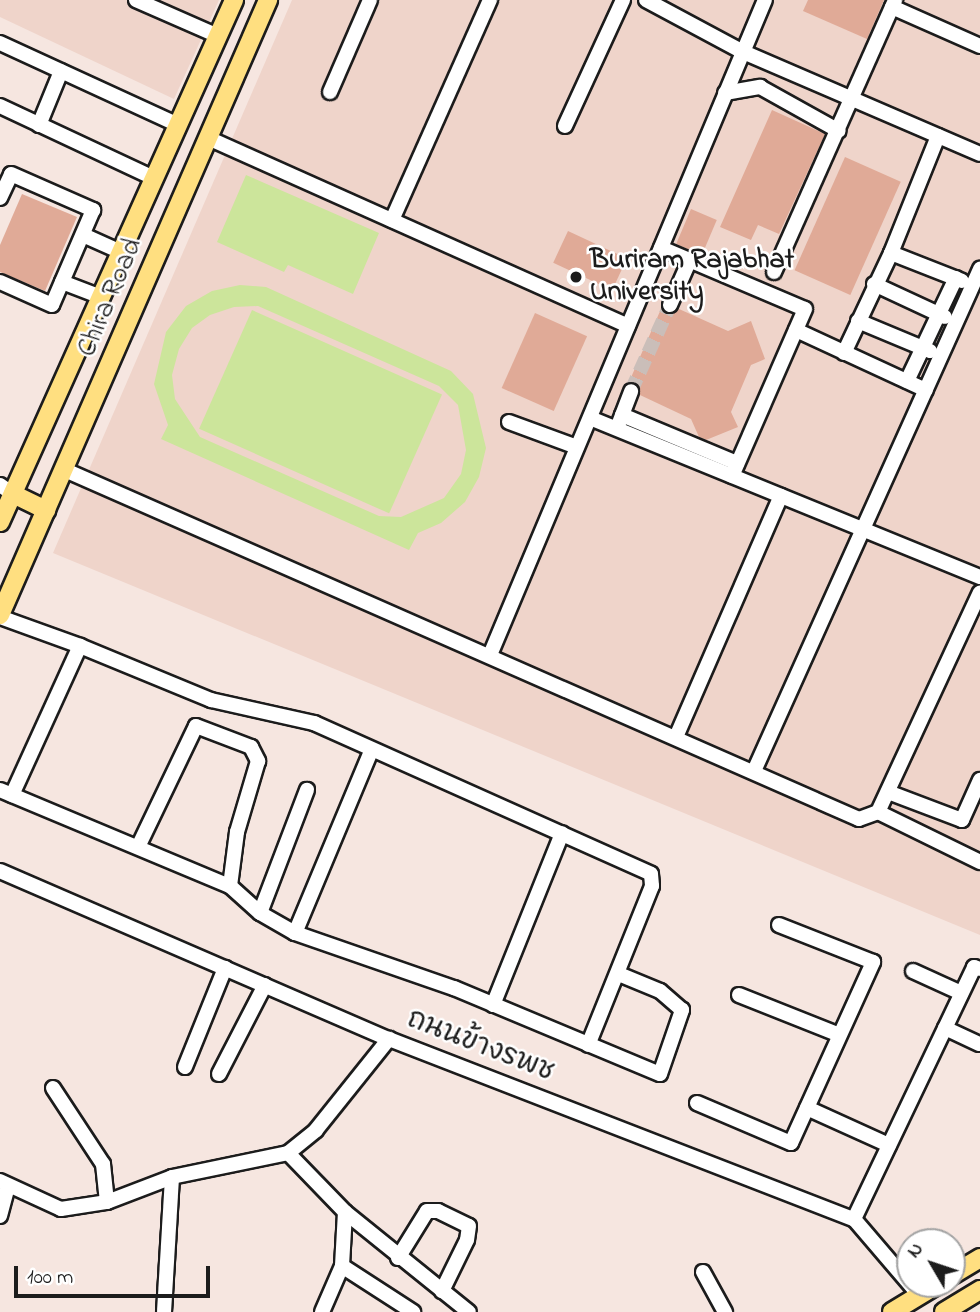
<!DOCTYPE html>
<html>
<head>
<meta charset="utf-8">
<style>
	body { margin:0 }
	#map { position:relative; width:980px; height:1312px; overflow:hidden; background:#f6e6e0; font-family:"Indie Flower","Playpen Sans Thai",sans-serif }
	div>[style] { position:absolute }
	.built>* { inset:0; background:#efd4ca }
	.green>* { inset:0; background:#cce59b; transform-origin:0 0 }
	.building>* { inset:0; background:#e0aa97; transform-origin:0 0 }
	.minor-tunnel>* { height:14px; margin-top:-7px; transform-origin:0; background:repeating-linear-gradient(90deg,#cabeb9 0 14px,transparent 0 21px) }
	.roads { filter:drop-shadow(2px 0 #1c1c1c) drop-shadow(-2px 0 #1c1c1c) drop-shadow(0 2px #1c1c1c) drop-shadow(0 -2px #1c1c1c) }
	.minor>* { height:14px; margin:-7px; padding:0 7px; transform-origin:7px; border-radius:7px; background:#fff }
	.major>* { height:18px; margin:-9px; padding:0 9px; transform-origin:9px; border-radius:9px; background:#ffdf80 }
	.dots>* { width:19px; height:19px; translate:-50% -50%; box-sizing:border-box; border:4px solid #fff; border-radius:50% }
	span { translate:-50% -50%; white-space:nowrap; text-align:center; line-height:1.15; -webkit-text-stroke:5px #fff; paint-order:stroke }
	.poi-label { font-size:28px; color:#1c1c1c; font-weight:700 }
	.left { translate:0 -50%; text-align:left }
	.street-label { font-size:28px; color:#1c1c1c }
	.north { position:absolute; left:896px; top:1228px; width:70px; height:70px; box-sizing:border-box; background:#fff; border:2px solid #a4a4a4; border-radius:50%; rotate:309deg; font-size:19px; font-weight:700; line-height:28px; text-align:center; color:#1c1c1c }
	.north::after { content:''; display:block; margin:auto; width:24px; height:32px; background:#1c1c1c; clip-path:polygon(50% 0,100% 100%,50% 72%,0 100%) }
	.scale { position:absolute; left:14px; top:1266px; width:196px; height:32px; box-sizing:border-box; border:4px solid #1c1c1c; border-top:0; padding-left:9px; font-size:21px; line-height:24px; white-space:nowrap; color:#1c1c1c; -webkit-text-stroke:5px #fff; paint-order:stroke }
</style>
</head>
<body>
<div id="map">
	<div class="built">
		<i style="clip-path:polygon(0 0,219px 0,174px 99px,0 17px)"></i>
		<i style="clip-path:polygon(292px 0,980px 0,980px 935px,53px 553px)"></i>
	</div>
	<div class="green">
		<i style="clip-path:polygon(246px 175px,379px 233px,353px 294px,288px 265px,284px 272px,217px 242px)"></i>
		<i style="clip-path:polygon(evenodd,240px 285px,266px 287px,451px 371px,473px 394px,486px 448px,479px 477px,465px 502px,441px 523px,418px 533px,409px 550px,161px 439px,168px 425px,154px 384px,166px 332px,186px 306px,212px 291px,240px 285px,258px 306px,439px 386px,458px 405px,466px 450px,461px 474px,444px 498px,401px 517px,379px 516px,200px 437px,175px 399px,172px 375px,179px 349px,192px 328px,210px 315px,234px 307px,258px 306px)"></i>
		<i style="left:252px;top:310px;width:208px;height:130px;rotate:24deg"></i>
	</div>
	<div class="building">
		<i style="clip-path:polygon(808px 0,884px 0,867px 39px,803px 11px)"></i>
		<i style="clip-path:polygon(772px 110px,825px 134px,779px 234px,758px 225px,751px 240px,720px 227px)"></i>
		<i style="left:845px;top:157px;width:61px;height:124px;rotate:24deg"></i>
		<i style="clip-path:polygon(22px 194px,77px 217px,45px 291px,0 272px,0 245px)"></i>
		<i style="left:691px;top:209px;width:28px;height:38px;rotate:23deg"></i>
		<i style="left:568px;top:231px;width:65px;height:35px;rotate:25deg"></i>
		<i style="clip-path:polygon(661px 309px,670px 315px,679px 309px,728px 331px,751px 321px,765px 359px,751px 365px,731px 412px,738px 427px,706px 440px,699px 437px,691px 419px,640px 395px,639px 385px,629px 382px)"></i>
		<i style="left:535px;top:313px;width:57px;height:82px;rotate:24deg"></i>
	</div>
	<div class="minor-tunnel">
		<i style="left:631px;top:391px;width:94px;rotate:-65.6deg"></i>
	</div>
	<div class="roads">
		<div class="minor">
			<i style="left:136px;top:0;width:90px;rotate:23.7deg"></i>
			<i style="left:646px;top:0;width:108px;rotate:28.2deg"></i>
			<i style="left:741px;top:51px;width:260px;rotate:23.3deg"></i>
			<i style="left:892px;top:7px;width:96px;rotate:23.9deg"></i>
			<i style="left:0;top:43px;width:196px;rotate:24.7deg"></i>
			<i style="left:330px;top:92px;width:100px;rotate:-66.5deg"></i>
			<i style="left:725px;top:93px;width:36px;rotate:-10deg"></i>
			<i style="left:760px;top:87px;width:90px;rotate:29.1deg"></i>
			<i style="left:0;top:106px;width:170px;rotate:25.1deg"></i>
			<i style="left:39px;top:125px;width:58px;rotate:-67.8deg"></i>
			<i style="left:565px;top:126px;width:139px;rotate:-65.3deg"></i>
			<i style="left:208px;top:138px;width:460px;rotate:24.1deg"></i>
			<i style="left:0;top:198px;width:26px;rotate:-65deg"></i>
			<i style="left:11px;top:174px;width:90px;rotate:23.7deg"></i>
			<i style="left:93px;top:210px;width:103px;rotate:113.3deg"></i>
			<i style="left:52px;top:305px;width:57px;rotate:-156.1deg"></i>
			<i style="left:392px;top:220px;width:241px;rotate:-66deg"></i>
			<i style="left:83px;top:235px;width:42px;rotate:24.1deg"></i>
			<i style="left:661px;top:248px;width:156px;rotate:23deg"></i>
			<i style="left:805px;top:309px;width:182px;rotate:113.6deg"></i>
			<i style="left:891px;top:253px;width:76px;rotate:21.5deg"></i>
			<i style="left:774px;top:272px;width:298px;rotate:-66deg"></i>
			<i style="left:62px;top:282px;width:42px;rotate:21deg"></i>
			<i style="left:874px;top:284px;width:78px;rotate:24.9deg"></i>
			<i style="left:670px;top:305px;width:47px;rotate:-66.2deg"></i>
			<i style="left:858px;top:321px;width:78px;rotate:22.6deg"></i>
			<i style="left:796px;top:330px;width:143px;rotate:24.8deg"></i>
			<i style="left:844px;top:353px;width:110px;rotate:-64.8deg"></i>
			<i style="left:891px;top:253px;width:126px;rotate:-68.1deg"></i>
			<i style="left:907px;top:381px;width:114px;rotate:-64.6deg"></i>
			<i style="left:622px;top:415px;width:125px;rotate:22.7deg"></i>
			<i style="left:590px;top:418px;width:421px;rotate:22.2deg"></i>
			<i style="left:509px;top:422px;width:72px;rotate:20.2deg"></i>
			<i style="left:619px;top:423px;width:34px;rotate:-69deg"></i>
			<i style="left:65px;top:470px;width:867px;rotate:23.73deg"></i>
			<i style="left:859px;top:819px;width:20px;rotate:-20deg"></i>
			<i style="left:878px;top:812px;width:242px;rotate:-65.1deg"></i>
			<i style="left:0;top:485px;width:16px;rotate:35deg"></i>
			<i style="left:0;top:617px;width:85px;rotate:19.9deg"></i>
			<i style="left:490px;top:655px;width:710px;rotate:-67.23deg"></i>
			<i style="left:676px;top:737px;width:263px;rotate:-66.5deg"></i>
			<i style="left:754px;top:771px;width:551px;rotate:-65.76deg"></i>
			<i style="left:0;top:790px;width:249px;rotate:22.7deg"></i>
			<i style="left:230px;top:886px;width:40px;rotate:42deg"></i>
			<i style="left:260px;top:913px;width:40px;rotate:29.7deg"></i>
			<i style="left:295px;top:933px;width:168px;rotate:19.1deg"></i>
			<i style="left:454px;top:988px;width:223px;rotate:22.7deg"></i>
			<i style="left:660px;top:1074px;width:68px;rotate:-71deg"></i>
			<i style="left:682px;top:1010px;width:29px;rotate:-139deg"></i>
			<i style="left:660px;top:991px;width:44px;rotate:-157.5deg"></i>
			<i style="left:888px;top:792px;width:79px;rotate:20.7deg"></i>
			<i style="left:962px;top:820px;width:44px;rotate:-65.8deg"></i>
			<i style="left:12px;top:795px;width:164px;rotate:-65.5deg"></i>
			<i style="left:80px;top:646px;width:142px;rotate:22.4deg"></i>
			<i style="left:211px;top:700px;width:106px;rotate:12.6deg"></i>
			<i style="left:314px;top:723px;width:369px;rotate:24.1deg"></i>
			<i style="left:651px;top:874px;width:12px;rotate:85deg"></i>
			<i style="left:652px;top:886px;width:171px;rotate:111.9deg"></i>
			<i style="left:878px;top:812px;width:114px;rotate:26.1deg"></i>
			<i style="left:138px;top:847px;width:134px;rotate:-64.4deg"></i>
			<i style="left:196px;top:726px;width:59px;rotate:20.9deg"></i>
			<i style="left:251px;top:747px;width:16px;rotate:63deg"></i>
			<i style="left:258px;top:761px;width:74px;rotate:106.5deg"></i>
			<i style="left:237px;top:832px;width:54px;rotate:97.4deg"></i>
			<i style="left:0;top:871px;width:424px;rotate:23.4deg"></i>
			<i style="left:389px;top:1039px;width:499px;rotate:21.2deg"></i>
			<i style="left:854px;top:1219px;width:100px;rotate:49.5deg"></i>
			<i style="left:260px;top:913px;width:132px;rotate:-69.1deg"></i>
			<i style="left:295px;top:933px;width:199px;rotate:-67.3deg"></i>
			<i style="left:913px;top:971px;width:53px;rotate:24.6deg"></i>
			<i style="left:739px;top:995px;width:105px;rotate:21.7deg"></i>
			<i style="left:493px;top:1005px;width:185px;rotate:-68.1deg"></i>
			<i style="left:945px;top:1028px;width:38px;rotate:25deg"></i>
			<i style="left:185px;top:1067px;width:107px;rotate:-68deg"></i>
			<i style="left:219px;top:1074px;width:100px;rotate:-62.7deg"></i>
			<i style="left:53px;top:1088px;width:91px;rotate:56.7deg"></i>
			<i style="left:103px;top:1164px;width:38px;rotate:84deg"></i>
			<i style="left:697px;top:1103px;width:102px;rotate:23.1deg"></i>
			<i style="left:791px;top:1143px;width:199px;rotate:-65.6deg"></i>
			<i style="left:873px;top:962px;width:101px;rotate:-158.5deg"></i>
			<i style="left:807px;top:1108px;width:90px;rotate:24.3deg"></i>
			<i style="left:288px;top:1153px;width:82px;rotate:46deg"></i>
			<i style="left:345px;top:1212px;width:54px;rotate:93.2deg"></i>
			<i style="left:342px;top:1266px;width:50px;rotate:113.5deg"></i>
			<i style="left:0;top:1181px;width:67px;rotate:24.7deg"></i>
			<i style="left:61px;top:1209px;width:47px;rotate:-8.7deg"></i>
			<i style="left:107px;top:1202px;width:70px;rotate:-21deg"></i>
			<i style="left:172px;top:1177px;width:118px;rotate:-11.7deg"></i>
			<i style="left:288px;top:1153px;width:36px;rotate:-39deg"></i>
			<i style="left:316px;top:1130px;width:117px;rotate:-51.3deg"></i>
			<i style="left:345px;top:1212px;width:159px;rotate:38.9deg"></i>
			<i style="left:0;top:1216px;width:30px;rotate:-75deg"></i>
			<i style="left:854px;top:1219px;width:279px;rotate:-64.5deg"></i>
			<i style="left:974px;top:967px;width:6px;rotate:18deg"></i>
			<i style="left:398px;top:1258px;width:55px;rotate:-58.3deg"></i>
			<i style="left:427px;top:1211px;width:11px"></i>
			<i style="left:438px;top:1211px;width:34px;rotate:26deg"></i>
			<i style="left:469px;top:1226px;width:14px;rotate:98deg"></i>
			<i style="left:467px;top:1240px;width:57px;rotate:116.1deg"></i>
			<i style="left:342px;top:1266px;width:85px;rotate:32.9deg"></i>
			<i style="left:703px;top:1272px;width:46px;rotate:61.2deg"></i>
			<i style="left:164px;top:1312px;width:135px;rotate:-86.6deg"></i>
		</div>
		<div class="major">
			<i style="left:13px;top:494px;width:37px;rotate:26deg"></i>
			<i style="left:0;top:522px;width:572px;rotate:-65.85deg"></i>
			<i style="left:0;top:615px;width:671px;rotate:-66.45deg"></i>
			<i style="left:952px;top:1275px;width:33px;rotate:-31deg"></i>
			<i style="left:892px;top:1312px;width:54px;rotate:-31.3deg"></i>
			<i style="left:944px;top:1312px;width:42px;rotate:-31.4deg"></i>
		</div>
	</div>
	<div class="dots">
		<i style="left:576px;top:277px;background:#1c1c1c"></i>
	</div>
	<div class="poi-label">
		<span class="left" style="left:590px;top:277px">Buriram Rajabhat<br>University</span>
	</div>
	<div class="street-label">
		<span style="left:111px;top:298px;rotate:-67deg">Chira Road</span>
		<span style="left:480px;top:1047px;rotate:21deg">ถนนข้างรพช</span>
	</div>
	<div class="north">N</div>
	<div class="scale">100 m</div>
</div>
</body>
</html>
